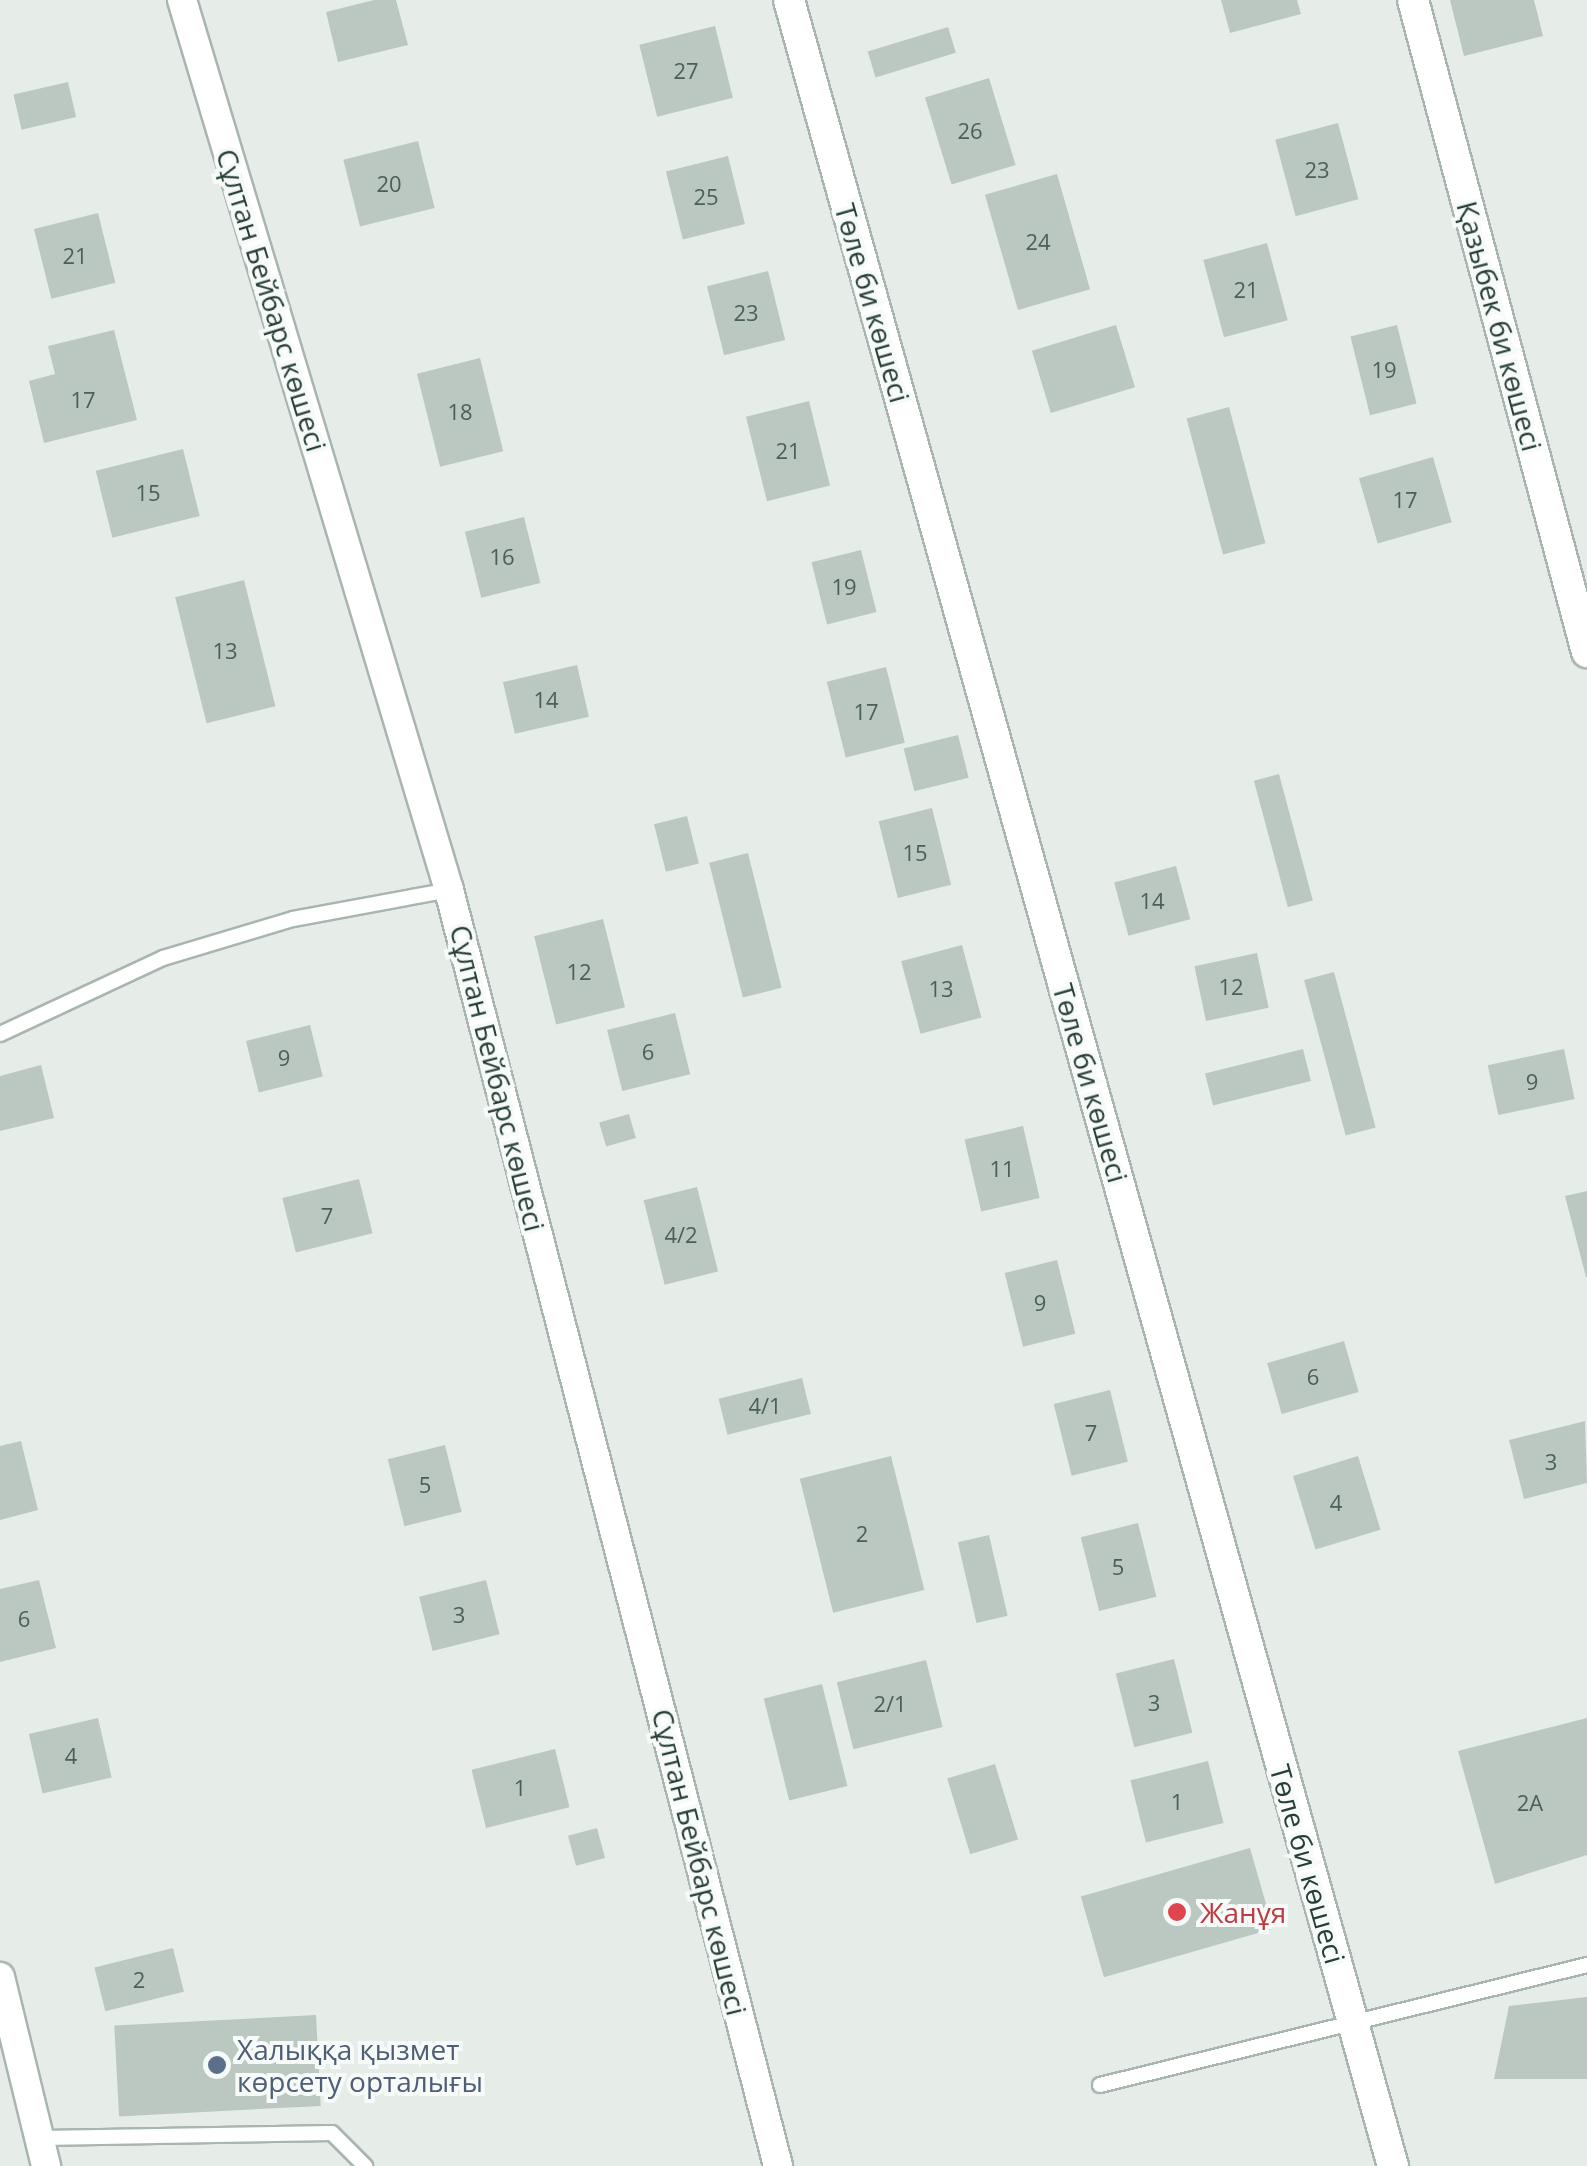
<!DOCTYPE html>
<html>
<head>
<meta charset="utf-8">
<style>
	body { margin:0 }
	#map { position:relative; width:1587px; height:2166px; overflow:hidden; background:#e6ede9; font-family:"Open Sans",sans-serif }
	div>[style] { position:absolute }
	.building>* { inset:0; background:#bbc8c2; transform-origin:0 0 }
	.roads { filter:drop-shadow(2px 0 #a9b5af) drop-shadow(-2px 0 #a9b5af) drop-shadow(0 2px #a9b5af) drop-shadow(0 -2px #a9b5af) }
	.lane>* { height:14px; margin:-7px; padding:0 7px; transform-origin:7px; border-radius:7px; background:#fff }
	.street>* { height:28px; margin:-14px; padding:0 14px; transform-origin:14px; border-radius:14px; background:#fff }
	.secondary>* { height:30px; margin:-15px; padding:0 15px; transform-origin:15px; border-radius:15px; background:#fff }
	.dots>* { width:28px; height:28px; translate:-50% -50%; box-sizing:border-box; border:5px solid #f6faf8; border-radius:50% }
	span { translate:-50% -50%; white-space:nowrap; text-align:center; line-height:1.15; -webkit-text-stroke:8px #f6faf8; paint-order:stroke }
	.number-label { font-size:22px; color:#4b6058 }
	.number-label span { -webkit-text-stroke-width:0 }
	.street-label { font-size:28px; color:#263e35 }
	.health-label { font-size:28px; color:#be3a42 }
	.left { translate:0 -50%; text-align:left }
	.service-label { font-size:28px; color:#4e5e75 }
</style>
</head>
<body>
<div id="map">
	<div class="building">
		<i style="clip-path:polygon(374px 0,396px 0,408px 45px,338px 62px,326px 12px)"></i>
		<i style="clip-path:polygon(1221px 0,1297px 0,1301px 14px,1230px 33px)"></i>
		<i style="clip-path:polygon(1450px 0,1534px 0,1543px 36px,1464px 56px)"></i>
		<i style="left:715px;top:26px;width:74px;height:78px;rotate:76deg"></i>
		<i style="left:948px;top:27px;width:27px;height:84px;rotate:73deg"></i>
		<i style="left:989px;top:78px;width:91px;height:67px;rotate:73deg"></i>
		<i style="left:68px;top:82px;width:36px;height:56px;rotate:77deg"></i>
		<i style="left:1338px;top:123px;width:79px;height:65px;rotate:75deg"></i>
		<i style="left:418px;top:141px;width:69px;height:77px;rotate:76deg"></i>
		<i style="left:728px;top:156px;width:70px;height:64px;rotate:76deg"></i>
		<i style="left:1057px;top:174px;width:120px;height:75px;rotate:74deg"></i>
		<i style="left:98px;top:213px;width:72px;height:66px;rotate:76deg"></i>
		<i style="left:1267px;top:243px;width:80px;height:66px;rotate:75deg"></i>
		<i style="left:768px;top:271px;width:71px;height:63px;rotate:76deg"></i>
		<i style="left:1116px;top:325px;width:65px;height:88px;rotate:73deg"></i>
		<i style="left:1397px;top:325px;width:81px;height:48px;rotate:76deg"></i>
		<i style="clip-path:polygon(114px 330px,137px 420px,44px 443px,29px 381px,55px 374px,48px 346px)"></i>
		<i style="left:480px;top:358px;width:96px;height:65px;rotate:76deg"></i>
		<i style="left:809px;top:401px;width:87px;height:65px;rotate:76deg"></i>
		<i style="left:1229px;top:407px;width:141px;height:44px;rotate:75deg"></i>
		<i style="left:183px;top:449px;width:69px;height:90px;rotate:76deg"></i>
		<i style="left:1433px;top:457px;width:68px;height:77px;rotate:74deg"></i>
		<i style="left:524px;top:517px;width:68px;height:61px;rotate:76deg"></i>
		<i style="left:861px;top:550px;width:64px;height:51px;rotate:76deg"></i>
		<i style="left:244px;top:580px;width:130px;height:71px;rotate:76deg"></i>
		<i style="left:577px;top:665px;width:53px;height:76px;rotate:77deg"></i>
		<i style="left:886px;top:667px;width:78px;height:61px;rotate:76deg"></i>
		<i style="left:958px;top:735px;width:44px;height:56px;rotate:76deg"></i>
		<i style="left:1279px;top:774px;width:131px;height:26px;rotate:75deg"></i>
		<i style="left:932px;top:808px;width:79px;height:55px;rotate:76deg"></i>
		<i style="left:687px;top:816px;width:49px;height:34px;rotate:76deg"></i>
		<i style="left:748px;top:853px;width:139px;height:40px;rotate:76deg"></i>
		<i style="left:1176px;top:866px;width:55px;height:64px;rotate:75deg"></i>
		<i style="left:603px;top:919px;width:91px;height:71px;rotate:76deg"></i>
		<i style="left:962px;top:945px;width:75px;height:63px;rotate:75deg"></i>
		<i style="left:1257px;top:953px;width:56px;height:64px;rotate:78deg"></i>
		<i style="left:1334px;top:972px;width:161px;height:31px;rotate:75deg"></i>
		<i style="left:675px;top:1013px;width:63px;height:70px;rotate:76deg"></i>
		<i style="left:310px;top:1025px;width:53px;height:66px;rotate:76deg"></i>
		<i style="left:1303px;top:1049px;width:33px;height:101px;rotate:76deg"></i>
		<i style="left:1564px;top:1049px;width:51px;height:78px;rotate:78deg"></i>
		<i style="clip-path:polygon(41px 1065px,54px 1118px,0 1131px,0 1076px)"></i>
		<i style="left:629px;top:1114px;width:25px;height:31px;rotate:74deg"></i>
		<i style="left:1023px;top:1126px;width:74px;height:60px;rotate:77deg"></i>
		<i style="left:359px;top:1179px;width:56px;height:79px;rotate:76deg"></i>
		<i style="left:697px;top:1187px;width:87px;height:55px;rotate:76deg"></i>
		<i style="clip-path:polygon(1587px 1191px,1587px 1277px,1586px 1277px,1565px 1196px)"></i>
		<i style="left:1057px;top:1260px;width:76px;height:54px;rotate:76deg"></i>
		<i style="left:1344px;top:1341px;width:53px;height:80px;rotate:74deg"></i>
		<i style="left:802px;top:1378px;width:37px;height:86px;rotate:76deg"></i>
		<i style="left:1110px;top:1390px;width:74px;height:58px;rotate:76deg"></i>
		<i style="clip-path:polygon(1585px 1421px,1587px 1483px,1524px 1499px,1509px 1440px)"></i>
		<i style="clip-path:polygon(21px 1441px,38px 1510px,0 1520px,0 1446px)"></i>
		<i style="left:445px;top:1445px;width:69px;height:59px;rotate:76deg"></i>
		<i style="left:891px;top:1456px;width:138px;height:94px;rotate:76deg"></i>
		<i style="left:1358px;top:1456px;width:77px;height:68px;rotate:73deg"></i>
		<i style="left:1138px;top:1523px;width:76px;height:59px;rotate:76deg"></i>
		<i style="left:989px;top:1535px;width:83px;height:32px;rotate:77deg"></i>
		<i style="clip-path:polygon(39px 1580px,56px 1648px,0 1662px,0 1589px)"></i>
		<i style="left:486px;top:1580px;width:56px;height:69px;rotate:76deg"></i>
		<i style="left:1174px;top:1659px;width:76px;height:60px;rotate:76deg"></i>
		<i style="left:926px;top:1660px;width:69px;height:92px;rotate:76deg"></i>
		<i style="left:822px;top:1684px;width:105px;height:60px;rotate:76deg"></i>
		<i style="left:98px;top:1718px;width:61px;height:71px;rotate:77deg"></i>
		<i style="clip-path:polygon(1587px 1718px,1587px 1855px,1495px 1884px,1458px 1751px)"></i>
		<i style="left:555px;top:1749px;width:60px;height:86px;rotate:76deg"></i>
		<i style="left:1208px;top:1761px;width:64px;height:80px;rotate:76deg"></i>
		<i style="left:995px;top:1764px;width:79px;height:50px;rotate:73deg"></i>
		<i style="left:597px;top:1828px;width:31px;height:30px;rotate:75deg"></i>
		<i style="left:1250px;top:1848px;width:84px;height:176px;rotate:74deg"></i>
		<i style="left:173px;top:1948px;width:45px;height:81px;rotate:76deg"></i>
		<i style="clip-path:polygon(1587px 1997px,1587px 2079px,1494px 2079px,1509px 2006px)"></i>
		<i style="left:316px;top:2015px;width:91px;height:202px;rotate:87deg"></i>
	</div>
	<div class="roads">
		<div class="lane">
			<i style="left:0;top:1034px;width:180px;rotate:-25deg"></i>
			<i style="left:163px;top:958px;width:136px;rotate:-16.7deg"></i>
			<i style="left:293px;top:919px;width:159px;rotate:-10.5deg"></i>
			<i style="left:1100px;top:2085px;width:502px;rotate:-13.84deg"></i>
			<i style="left:42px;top:2138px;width:290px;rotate:-1deg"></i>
			<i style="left:332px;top:2133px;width:47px;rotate:45deg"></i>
		</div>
		<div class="street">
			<i style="left:182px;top:0;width:929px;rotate:73.3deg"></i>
			<i style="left:449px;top:890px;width:1318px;rotate:75.54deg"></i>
			<i style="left:0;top:1977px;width:195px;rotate:76.3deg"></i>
		</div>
		<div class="secondary">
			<i style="left:789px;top:0;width:2249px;rotate:74.42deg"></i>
			<i style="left:1413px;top:0;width:675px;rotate:75.06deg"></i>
		</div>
	</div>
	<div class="dots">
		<i style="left:1177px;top:1912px;background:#e0444e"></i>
		<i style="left:217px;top:2065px;background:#5c6f8a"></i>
	</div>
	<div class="number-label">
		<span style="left:686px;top:71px">27</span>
		<span style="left:970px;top:131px">26</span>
		<span style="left:1317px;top:170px">23</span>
		<span style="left:389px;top:184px">20</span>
		<span style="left:706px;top:197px">25</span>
		<span style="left:1038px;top:242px">24</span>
		<span style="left:75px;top:256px">21</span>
		<span style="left:1246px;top:290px">21</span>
		<span style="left:746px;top:313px">23</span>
		<span style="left:1384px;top:370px">19</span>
		<span style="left:83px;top:400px">17</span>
		<span style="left:460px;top:412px">18</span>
		<span style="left:788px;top:451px">21</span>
		<span style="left:148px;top:493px">15</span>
		<span style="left:1405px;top:500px">17</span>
		<span style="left:502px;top:557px">16</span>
		<span style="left:844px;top:587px">19</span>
		<span style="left:225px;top:651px">13</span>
		<span style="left:546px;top:700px">14</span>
		<span style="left:866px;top:712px">17</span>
		<span style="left:915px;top:853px">15</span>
		<span style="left:1152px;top:901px">14</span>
		<span style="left:579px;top:972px">12</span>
		<span style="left:1231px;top:987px">12</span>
		<span style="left:941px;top:989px">13</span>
		<span style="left:648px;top:1052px">6</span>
		<span style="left:284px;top:1058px">9</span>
		<span style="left:1532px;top:1082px">9</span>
		<span style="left:1002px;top:1169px">11</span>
		<span style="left:327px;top:1216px">7</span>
		<span style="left:681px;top:1235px">4/2</span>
		<span style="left:1040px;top:1303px">9</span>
		<span style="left:1313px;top:1377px">6</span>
		<span style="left:765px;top:1406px">4/1</span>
		<span style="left:1091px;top:1433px">7</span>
		<span style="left:1551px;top:1462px">3</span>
		<span style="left:425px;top:1485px">5</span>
		<span style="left:1336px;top:1503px">4</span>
		<span style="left:862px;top:1534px">2</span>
		<span style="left:1118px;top:1567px">5</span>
		<span style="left:459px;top:1615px">3</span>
		<span style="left:24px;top:1619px">6</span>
		<span style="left:1154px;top:1703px">3</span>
		<span style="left:890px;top:1704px">2/1</span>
		<span style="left:71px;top:1756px">4</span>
		<span style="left:520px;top:1788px">1</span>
		<span style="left:1177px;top:1802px">1</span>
		<span style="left:1530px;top:1803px">2А</span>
		<span style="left:139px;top:1980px">2</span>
	</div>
	<div class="street-label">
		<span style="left:272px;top:300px;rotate:73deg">Сұлтан Бейбарс көшесі</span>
		<span style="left:873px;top:303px;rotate:74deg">Төле би көшесі</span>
		<span style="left:1500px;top:326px;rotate:75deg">Қазыбек би көшесі</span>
		<span style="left:498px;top:1078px;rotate:76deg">Сұлтан Бейбарс көшесі</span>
		<span style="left:1091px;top:1083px;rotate:74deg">Төле би көшесі</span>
		<span style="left:700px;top:1862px;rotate:76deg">Сұлтан Бейбарс көшесі</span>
		<span style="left:1308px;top:1864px;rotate:74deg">Төле би көшесі</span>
	</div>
	<div class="health-label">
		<span class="left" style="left:1200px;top:1912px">Жанұя</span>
	</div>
	<div class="service-label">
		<span class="left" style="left:237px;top:2065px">Халыққа қызмет<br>көрсету орталығы</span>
	</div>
</div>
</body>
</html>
